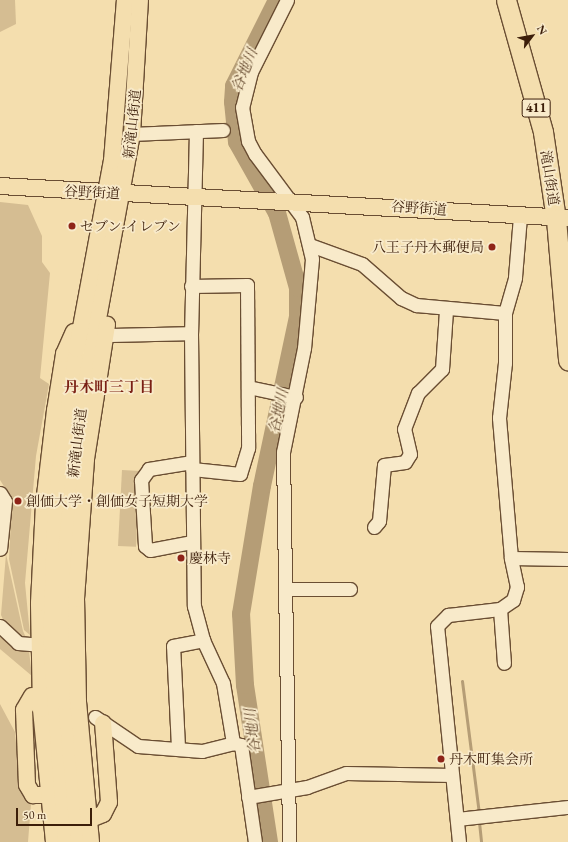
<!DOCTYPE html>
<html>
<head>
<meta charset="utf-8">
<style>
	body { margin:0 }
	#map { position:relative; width:568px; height:842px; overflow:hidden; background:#f4deae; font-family:"EB Garamond","Noto Serif JP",serif }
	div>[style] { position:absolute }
	.green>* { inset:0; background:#d5bd92; transform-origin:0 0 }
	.stream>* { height:3px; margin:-1.5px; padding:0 1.5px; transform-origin:1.5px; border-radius:1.5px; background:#b59d76 }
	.river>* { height:18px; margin:-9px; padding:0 9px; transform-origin:9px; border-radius:9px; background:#b59d76 }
	.roads { filter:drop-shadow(1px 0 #6a4e33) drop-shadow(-1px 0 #6a4e33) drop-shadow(0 1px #6a4e33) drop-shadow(0 -1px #6a4e33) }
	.minor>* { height:13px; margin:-6.5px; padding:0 6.5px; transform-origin:6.5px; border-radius:6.5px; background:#f8eaca }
	.major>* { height:16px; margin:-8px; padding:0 8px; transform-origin:8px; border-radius:8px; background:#f4deae }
	.highway>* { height:19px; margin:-9.5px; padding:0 9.5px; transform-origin:9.5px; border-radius:9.5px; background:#f4deae }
	.dots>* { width:11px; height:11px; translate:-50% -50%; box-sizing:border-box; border:2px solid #f8eaca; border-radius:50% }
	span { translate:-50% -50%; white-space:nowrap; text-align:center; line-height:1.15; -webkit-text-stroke:3.5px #f8eaca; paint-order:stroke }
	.shield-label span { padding:1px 3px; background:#f8eaca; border:1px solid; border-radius:3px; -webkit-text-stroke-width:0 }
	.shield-label { font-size:13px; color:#3c1e0a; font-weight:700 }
	.street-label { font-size:14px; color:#3c1e0a }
	.poi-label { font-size:14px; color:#3c1e0a }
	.left { translate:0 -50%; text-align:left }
	.right { translate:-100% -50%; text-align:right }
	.water-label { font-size:15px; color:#664a30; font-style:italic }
	.neighbourhood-label { font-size:15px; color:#7a1f14; font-weight:700 }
	.north { position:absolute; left:512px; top:16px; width:40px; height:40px; -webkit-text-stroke:3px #f8eaca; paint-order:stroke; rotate:58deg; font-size:11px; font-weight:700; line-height:16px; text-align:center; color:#3c1e0a }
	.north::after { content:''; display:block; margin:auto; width:14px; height:18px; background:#3c1e0a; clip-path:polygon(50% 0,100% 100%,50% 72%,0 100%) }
	.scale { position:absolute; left:16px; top:808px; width:76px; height:18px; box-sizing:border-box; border:2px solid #3c1e0a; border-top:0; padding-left:5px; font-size:12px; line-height:14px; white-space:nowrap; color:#3c1e0a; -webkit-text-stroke:3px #f8eaca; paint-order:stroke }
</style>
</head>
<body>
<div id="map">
	<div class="green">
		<i style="clip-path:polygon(0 0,15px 0,16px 24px,0 32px)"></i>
		<i style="clip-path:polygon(0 202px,28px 205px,42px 236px,42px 262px,50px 273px,40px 378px,49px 384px,36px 456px,25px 583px,30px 635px,24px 630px,9px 559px,12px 499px,0 480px)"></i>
		<i style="left:122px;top:470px;width:18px;height:76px;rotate:3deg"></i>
		<i style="clip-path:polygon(6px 554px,23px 631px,27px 640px,5px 624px,1px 615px)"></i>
		<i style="clip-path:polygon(0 637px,14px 647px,29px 651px,32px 676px,0 649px)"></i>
		<i style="clip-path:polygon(0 704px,15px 732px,20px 787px,31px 804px,28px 842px,0 842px)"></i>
	</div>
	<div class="stream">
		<i style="left:462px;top:681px;width:133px;rotate:82.7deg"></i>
		<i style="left:479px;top:822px;width:20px;rotate:84deg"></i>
	</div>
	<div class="river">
		<i style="left:269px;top:842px;width:159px;rotate:-98.7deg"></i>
		<i style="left:245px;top:685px;width:71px;rotate:-93.2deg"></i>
		<i style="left:241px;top:614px;width:130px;rotate:-80.7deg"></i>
		<i style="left:262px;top:486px;width:174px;rotate:-78deg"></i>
		<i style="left:298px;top:316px;width:28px;rotate:-90deg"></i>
		<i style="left:298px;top:288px;width:78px;rotate:-105.6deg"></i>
		<i style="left:277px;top:213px;width:81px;rotate:-119.4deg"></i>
		<i style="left:237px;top:142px;width:40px;rotate:-95.7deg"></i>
		<i style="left:233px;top:102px;width:16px;rotate:-86deg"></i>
		<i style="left:234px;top:86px;width:96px;rotate:-63.4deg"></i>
	</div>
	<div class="roads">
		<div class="minor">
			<i style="left:287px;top:0;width:80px;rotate:116.6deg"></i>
			<i style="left:251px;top:72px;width:36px;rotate:104deg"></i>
			<i style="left:242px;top:107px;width:35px;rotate:80deg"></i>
			<i style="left:248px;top:141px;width:15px;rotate:62deg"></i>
			<i style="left:255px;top:154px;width:79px;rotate:53.3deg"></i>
			<i style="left:302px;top:217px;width:43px;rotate:76.6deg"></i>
			<i style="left:312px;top:259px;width:89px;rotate:95.1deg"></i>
			<i style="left:304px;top:348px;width:106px;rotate:101.4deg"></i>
			<i style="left:283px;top:452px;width:390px;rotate:89.1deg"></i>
			<i style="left:196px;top:131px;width:202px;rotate:91.4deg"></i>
			<i style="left:191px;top:333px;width:273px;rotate:89.4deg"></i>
			<i style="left:194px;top:606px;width:35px;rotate:75deg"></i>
			<i style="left:203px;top:640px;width:47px;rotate:65.1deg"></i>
			<i style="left:223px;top:683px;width:61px;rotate:80.5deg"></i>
			<i style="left:132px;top:134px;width:91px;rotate:-2.5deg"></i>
			<i style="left:310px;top:245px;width:55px;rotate:20.1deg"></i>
			<i style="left:362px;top:264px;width:52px;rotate:41.1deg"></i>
			<i style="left:401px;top:298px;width:17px;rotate:25deg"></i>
			<i style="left:416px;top:305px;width:89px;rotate:5.1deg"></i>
			<i style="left:191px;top:286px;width:56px;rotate:-1deg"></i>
			<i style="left:247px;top:285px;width:163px;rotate:89.6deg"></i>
			<i style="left:248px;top:448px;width:27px;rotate:107deg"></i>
			<i style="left:240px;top:474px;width:48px;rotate:-174.1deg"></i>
			<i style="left:106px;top:335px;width:85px;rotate:-1.3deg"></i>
			<i style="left:248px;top:387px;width:49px;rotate:11.8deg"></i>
			<i style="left:192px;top:462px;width:44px;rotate:170.8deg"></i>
			<i style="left:149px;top:469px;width:14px;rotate:126deg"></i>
			<i style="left:141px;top:480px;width:66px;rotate:86.5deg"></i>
			<i style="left:145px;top:546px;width:6px;rotate:39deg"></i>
			<i style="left:150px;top:550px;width:43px;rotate:-10.8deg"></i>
			<i style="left:0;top:493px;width:9px;rotate:58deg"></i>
			<i style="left:5px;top:501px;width:48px;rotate:95.9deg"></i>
			<i style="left:374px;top:527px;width:8px;rotate:-50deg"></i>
			<i style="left:379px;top:521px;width:56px;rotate:-84.9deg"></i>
			<i style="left:384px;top:465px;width:21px;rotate:-8deg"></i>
			<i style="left:405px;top:462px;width:9px;rotate:-58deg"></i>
			<i style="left:410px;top:454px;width:26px;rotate:-103deg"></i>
			<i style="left:404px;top:429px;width:39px;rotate:-69deg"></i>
			<i style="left:418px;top:393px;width:34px;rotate:-45deg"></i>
			<i style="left:442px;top:369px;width:59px;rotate:-86.1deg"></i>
			<i style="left:511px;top:558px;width:57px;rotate:1deg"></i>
			<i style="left:285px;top:589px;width:65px"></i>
			<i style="left:500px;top:609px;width:54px;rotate:85.8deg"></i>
			<i style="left:0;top:626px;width:25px;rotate:43deg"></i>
			<i style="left:18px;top:643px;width:21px;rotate:5deg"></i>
			<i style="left:95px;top:717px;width:52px;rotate:34deg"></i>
			<i style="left:138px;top:746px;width:64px;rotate:4.5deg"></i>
			<i style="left:202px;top:751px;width:32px;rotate:-14deg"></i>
			<i style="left:233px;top:743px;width:8px;rotate:14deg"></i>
			<i style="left:241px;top:745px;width:98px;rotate:81.8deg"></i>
			<i style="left:178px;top:747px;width:101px;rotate:-92.8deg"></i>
			<i style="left:173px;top:646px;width:31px;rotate:-11deg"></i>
			<i style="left:248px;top:797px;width:60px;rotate:-9.6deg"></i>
			<i style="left:307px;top:787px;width:41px;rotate:-19.7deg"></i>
			<i style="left:346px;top:773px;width:106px;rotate:1.1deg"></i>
			<i style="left:457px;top:819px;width:112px;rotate:-6.2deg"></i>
			<i style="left:459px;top:842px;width:217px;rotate:-95.8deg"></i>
			<i style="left:437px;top:626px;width:16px;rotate:-45deg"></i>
			<i style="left:448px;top:615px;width:52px;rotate:-6.6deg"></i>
			<i style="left:500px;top:609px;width:16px;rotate:-35deg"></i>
			<i style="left:513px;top:600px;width:14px;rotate:-73deg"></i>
			<i style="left:517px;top:587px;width:30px;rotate:-102deg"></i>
			<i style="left:511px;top:558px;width:141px;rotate:-94.9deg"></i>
			<i style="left:499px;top:418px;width:55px;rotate:-83.8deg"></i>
			<i style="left:505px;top:363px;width:50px;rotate:-90deg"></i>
			<i style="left:505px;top:313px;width:37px;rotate:-74deg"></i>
			<i style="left:515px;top:277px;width:61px;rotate:-85.3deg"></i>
		</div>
		<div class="major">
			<i style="left:0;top:186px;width:569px;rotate:3.22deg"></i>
			<i style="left:32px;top:696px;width:16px;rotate:120deg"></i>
			<i style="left:24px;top:710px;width:75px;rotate:87.7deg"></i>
			<i style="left:27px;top:785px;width:12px;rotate:59deg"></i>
			<i style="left:33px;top:795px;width:15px"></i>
			<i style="left:88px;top:820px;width:16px;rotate:-22deg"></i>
			<i style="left:103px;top:814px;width:13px;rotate:-63deg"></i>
			<i style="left:109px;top:802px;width:79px;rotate:-94.3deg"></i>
			<i style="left:54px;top:842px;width:134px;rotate:-95.6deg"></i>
			<i style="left:41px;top:709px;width:106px;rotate:-91.1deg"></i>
			<i style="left:39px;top:603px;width:99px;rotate:-87.1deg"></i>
			<i style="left:44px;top:504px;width:94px;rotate:-83.3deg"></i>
			<i style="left:55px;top:411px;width:58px;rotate:-81deg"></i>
			<i style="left:64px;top:354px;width:24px;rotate:-66deg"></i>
			<i style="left:66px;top:842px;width:199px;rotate:-94.3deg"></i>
			<i style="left:51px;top:644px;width:143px;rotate:-88deg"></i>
			<i style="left:56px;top:501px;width:153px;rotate:-82.1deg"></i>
			<i style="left:77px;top:349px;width:191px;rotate:-79.5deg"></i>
			<i style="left:112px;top:161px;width:162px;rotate:-85.4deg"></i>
			<i style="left:79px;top:842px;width:141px;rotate:-95.3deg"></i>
			<i style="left:66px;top:702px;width:150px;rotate:-90deg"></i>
			<i style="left:66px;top:552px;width:136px;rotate:-84.1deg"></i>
			<i style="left:80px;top:417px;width:288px;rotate:-79.6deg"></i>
			<i style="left:132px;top:134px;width:134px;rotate:-86.6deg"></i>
			<i style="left:91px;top:842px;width:141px;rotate:-95.3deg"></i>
			<i style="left:78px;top:702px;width:103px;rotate:-91.1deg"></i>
			<i style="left:76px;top:599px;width:140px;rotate:-85.9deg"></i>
			<i style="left:86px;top:459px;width:136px;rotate:-81.1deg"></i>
		</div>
		<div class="highway">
			<i style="left:506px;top:0;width:137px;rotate:74.3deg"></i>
			<i style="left:543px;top:132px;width:88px;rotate:81.5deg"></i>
			<i style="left:556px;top:219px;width:142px;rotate:85.1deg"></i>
		</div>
	</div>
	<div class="dots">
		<i style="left:72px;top:226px;background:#8f2418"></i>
		<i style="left:492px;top:247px;background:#8f2418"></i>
		<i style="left:18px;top:501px;background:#8f2418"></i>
		<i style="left:181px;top:558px;background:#8f2418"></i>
		<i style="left:441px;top:759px;background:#8f2418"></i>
	</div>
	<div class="shield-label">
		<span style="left:536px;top:108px">411</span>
	</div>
	<div class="street-label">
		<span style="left:132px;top:124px;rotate:-84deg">新滝山街道</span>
		<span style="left:550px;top:178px;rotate:81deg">滝山街道</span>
		<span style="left:92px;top:192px;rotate:3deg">谷野街道</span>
		<span style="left:419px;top:208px;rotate:4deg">谷野街道</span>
		<span style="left:77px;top:443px;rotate:-83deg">新滝山街道</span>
	</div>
	<div class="poi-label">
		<span class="left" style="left:80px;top:226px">セブン-イレブン</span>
		<span class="right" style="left:484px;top:247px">八王子丹木郵便局</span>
		<span class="left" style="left:26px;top:501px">創価大学・創価女子短期大学</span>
		<span class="left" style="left:189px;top:558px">慶林寺</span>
		<span class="left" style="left:449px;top:759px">丹木町集会所</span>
	</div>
	<div class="water-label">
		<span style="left:244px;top:70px;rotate:-68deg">谷地川</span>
		<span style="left:278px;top:411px;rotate:-78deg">谷地川</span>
		<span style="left:252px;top:731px;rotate:-97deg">谷地川</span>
	</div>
	<div class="neighbourhood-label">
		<span style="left:109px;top:387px">丹木町三丁目</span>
	</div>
	<div class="north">N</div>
	<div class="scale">50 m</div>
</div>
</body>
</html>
